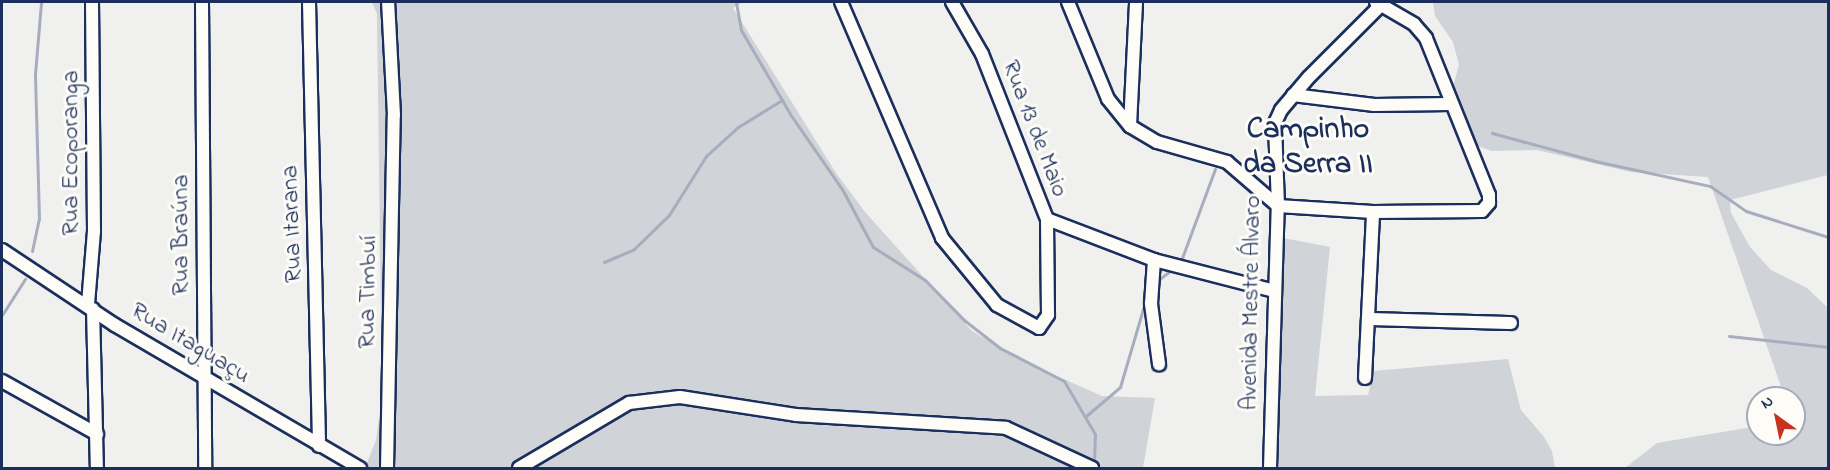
<!DOCTYPE html>
<html>
<head>
<meta charset="utf-8">
<style>
	body { margin:0 }
	#map { position:relative; width:1830px; height:470px; overflow:hidden; background:#f0f0ee; font-family:"Indie Flower",sans-serif }
	div>[style] { position:absolute }
	.green>* { inset:0; background:#d0d3d8 }
	.stream>* { height:3px; margin:-1.5px; padding:0 1.5px; transform-origin:1.5px; border-radius:1.5px; background:#a7adbd }
	.roads { filter:drop-shadow(2px 0 #1b2f5e) drop-shadow(-2px 0 #1b2f5e) drop-shadow(0 2px #1b2f5e) drop-shadow(0 -2px #1b2f5e) }
	.street>* { height:12px; margin:-6px; padding:0 6px; transform-origin:6px; border-radius:6px; background:#fdfcf7 }
	span { translate:-50% -50%; white-space:nowrap; text-align:center; line-height:1.15; -webkit-text-stroke:6px #fdfcf7; paint-order:stroke }
	.street-label { font-size:24px; color:#1b2f5e }
	.district-label { font-size:30px; color:#1b2f5e; font-weight:700 }
	.frame { position:absolute; inset:0; border:3px solid #1b2f5e; pointer-events:none }
	.north { position:absolute; left:1746px; top:386px; width:60px; height:60px; box-sizing:border-box; background:#fdfcf7; border:2px solid #a3aaba; border-radius:50%; rotate:327deg; font-size:16px; font-weight:700; line-height:24px; text-align:center; color:#1b2f5e }
	.north::after { content:''; display:block; margin:auto; width:21px; height:27px; background:#c8321e; clip-path:polygon(50% 0,100% 100%,50% 72%,0 100%) }
</style>
</head>
<body>
<div id="map">
	<div class="green">
		<i style="clip-path:polygon(372px 2px,743px 2px,733px 8px,836px 173px,865px 212px,972px 331px,1023px 361px,1102px 396px,1155px 398px,1143px 468px,365px 468px,376px 440px,382px 397px,377px 14px)"></i>
		<i style="clip-path:polygon(1433px 2px,1828px 2px,1828px 175px,1730px 200px,1731px 213px,1750px 247px,1771px 270px,1807px 288px,1828px 308px,1828px 468px,1625px 468px,1657px 443px,1758px 426px,1758px 434px,1794px 434px,1794px 398px,1785px 398px,1708px 177px,1631px 172px,1537px 150px,1492px 151px,1472px 144px,1451px 94px,1459px 65px,1453px 42px,1435px 16px)"></i>
		<i style="clip-path:polygon(1283px 238px,1330px 247px,1315px 396px,1368px 395px,1374px 371px,1508px 359px,1521px 410px,1544px 437px,1552px 451px,1555px 468px,1278px 468px,1268px 412px,1267px 348px)"></i>
	</div>
	<div class="stream">
		<i style="left:736px;top:2px;width:28px;rotate:80deg"></i>
		<i style="left:741px;top:30px;width:97px;rotate:59.7deg"></i>
		<i style="left:790px;top:114px;width:91px;rotate:55.3deg"></i>
		<i style="left:842px;top:189px;width:66px;rotate:61.9deg"></i>
		<i style="left:873px;top:247px;width:62px;rotate:32.4deg"></i>
		<i style="left:925px;top:280px;width:56px;rotate:45.7deg"></i>
		<i style="left:964px;top:320px;width:46px;rotate:37.9deg"></i>
		<i style="left:1000px;top:348px;width:72px;rotate:27.3deg"></i>
		<i style="left:1064px;top:381px;width:61px;rotate:59.7deg"></i>
		<i style="left:1095px;top:434px;width:32px;rotate:92deg"></i>
		<i style="left:1492px;top:133px;width:107px;rotate:15.2deg"></i>
		<i style="left:1595px;top:161px;width:118px;rotate:12.3deg"></i>
		<i style="left:1710px;top:186px;width:44px;rotate:34.8deg"></i>
		<i style="left:1746px;top:211px;width:86px;rotate:17.6deg"></i>
		<i style="left:32px;top:251px;width:33px;rotate:-78deg"></i>
		<i style="left:39px;top:219px;width:145px;rotate:-91.6deg"></i>
		<i style="left:35px;top:74px;width:72px;rotate:-85.2deg"></i>
		<i style="left:1182px;top:258px;width:95px;rotate:-69.7deg"></i>
		<i style="left:604px;top:262px;width:33px;rotate:-23deg"></i>
		<i style="left:634px;top:249px;width:49px;rotate:-44.2deg"></i>
		<i style="left:669px;top:215px;width:70px;rotate:-57.9deg"></i>
		<i style="left:706px;top:156px;width:43px;rotate:-42.2deg"></i>
		<i style="left:738px;top:127px;width:52px;rotate:-31.5deg"></i>
		<i style="left:1157px;top:281px;width:16px;rotate:-38deg"></i>
		<i style="left:2px;top:315px;width:43px;rotate:-57.4deg"></i>
		<i style="left:1729px;top:336px;width:100px;rotate:6.3deg"></i>
		<i style="left:1086px;top:416px;width:45px;rotate:-40.5deg"></i>
		<i style="left:1120px;top:387px;width:89px;rotate:-73.6deg"></i>
	</div>
	<div class="roads">
		<div class="street">
			<i style="left:202px;top:2px;width:466px;rotate:89.6deg"></i>
			<i style="left:309px;top:2px;width:444px;rotate:88.7deg"></i>
			<i style="left:841px;top:2px;width:257px;rotate:66.8deg"></i>
			<i style="left:942px;top:238px;width:87px;rotate:50.6deg"></i>
			<i style="left:997px;top:305px;width:48px;rotate:28.7deg"></i>
			<i style="left:1039px;top:328px;width:16px;rotate:-55deg"></i>
			<i style="left:1048px;top:315px;width:96px;rotate:-90.6deg"></i>
			<i style="left:952px;top:2px;width:60px;rotate:60deg"></i>
			<i style="left:982px;top:54px;width:177px;rotate:68.5deg"></i>
			<i style="left:1047px;top:219px;width:115px;rotate:21deg"></i>
			<i style="left:1154px;top:260px;width:125px;rotate:14.4deg"></i>
			<i style="left:1068px;top:2px;width:105px;rotate:67.6deg"></i>
			<i style="left:1108px;top:99px;width:35px;rotate:51deg"></i>
			<i style="left:1130px;top:126px;width:31px;rotate:31deg"></i>
			<i style="left:1157px;top:142px;width:73px;rotate:15.9deg"></i>
			<i style="left:1227px;top:162px;width:67px;rotate:40.8deg"></i>
			<i style="left:1278px;top:206px;width:95px;rotate:3.6deg"></i>
			<i style="left:1373px;top:212px;width:109px;rotate:-0.5deg"></i>
			<i style="left:1482px;top:211px;width:11px;rotate:-49deg"></i>
			<i style="left:1489px;top:203px;width:8px;rotate:-90deg"></i>
			<i style="left:1489px;top:195px;width:169px;rotate:-111.9deg"></i>
			<i style="left:1426px;top:38px;width:18px;rotate:-131deg"></i>
			<i style="left:1414px;top:24px;width:44px;rotate:-149.9deg"></i>
			<i style="left:1293px;top:95px;width:82px;rotate:7deg"></i>
			<i style="left:1374px;top:105px;width:76px;rotate:-0.8deg"></i>
			<i style="left:1130px;top:126px;width:124px;rotate:-87.2deg"></i>
			<i style="left:2px;top:250px;width:136px;rotate:33.6deg"></i>
			<i style="left:115px;top:325px;width:284px;rotate:30.3deg"></i>
			<i style="left:1154px;top:260px;width:44px;rotate:93.9deg"></i>
			<i style="left:1151px;top:304px;width:61px;rotate:82.4deg"></i>
			<i style="left:88px;top:304px;width:73px;rotate:-85.3deg"></i>
			<i style="left:94px;top:231px;width:229px;rotate:-90.5deg"></i>
			<i style="left:93px;top:309px;width:159px;rotate:88.6deg"></i>
			<i style="left:1368px;top:319px;width:143px;rotate:1.6deg"></i>
			<i style="left:1365px;top:378px;width:166px;rotate:-87.2deg"></i>
			<i style="left:2px;top:381px;width:109px;rotate:29.2deg"></i>
			<i style="left:387px;top:468px;width:353px;rotate:-88.9deg"></i>
			<i style="left:394px;top:115px;width:113px;rotate:-93deg"></i>
			<i style="left:519px;top:468px;width:128px;rotate:-30.6deg"></i>
			<i style="left:629px;top:403px;width:51px;rotate:-6.7deg"></i>
			<i style="left:680px;top:397px;width:117px;rotate:8.8deg"></i>
			<i style="left:796px;top:415px;width:210px;rotate:3.5deg"></i>
			<i style="left:1006px;top:428px;width:95px;rotate:24.9deg"></i>
			<i style="left:1270px;top:468px;width:262px;rotate:-88.3deg"></i>
			<i style="left:1278px;top:206px;width:83px;rotate:-92.1deg"></i>
			<i style="left:1275px;top:123px;width:14px;rotate:-65deg"></i>
			<i style="left:1281px;top:110px;width:43px;rotate:-49.7deg"></i>
			<i style="left:1309px;top:77px;width:106px;rotate:-45deg"></i>
		</div>
	</div>
	<div class="street-label">
		<span style="left:1034px;top:129px;rotate:69deg">Rua 13 de Maio</span>
		<span style="left:72px;top:153px;rotate:-90deg">Rua Ecoporanga</span>
		<span style="left:293px;top:224px;rotate:-92deg">Rua Itarana</span>
		<span style="left:182px;top:235px;rotate:-90deg">Rua Braúna</span>
		<span style="left:369px;top:292px;rotate:-89deg">Rua Timbuí</span>
		<span style="left:1252px;top:303px;rotate:-89deg">Avenida Mestre Álvaro</span>
		<span style="left:190px;top:344px;rotate:31deg">Rua Itaguaçu</span>
	</div>
	<div class="district-label">
		<span style="left:1308px;top:147px">Campinho<br>da Serra II</span>
	</div>
	<div class="frame"></div>
	<div class="north">N</div>
</div>
</body>
</html>
